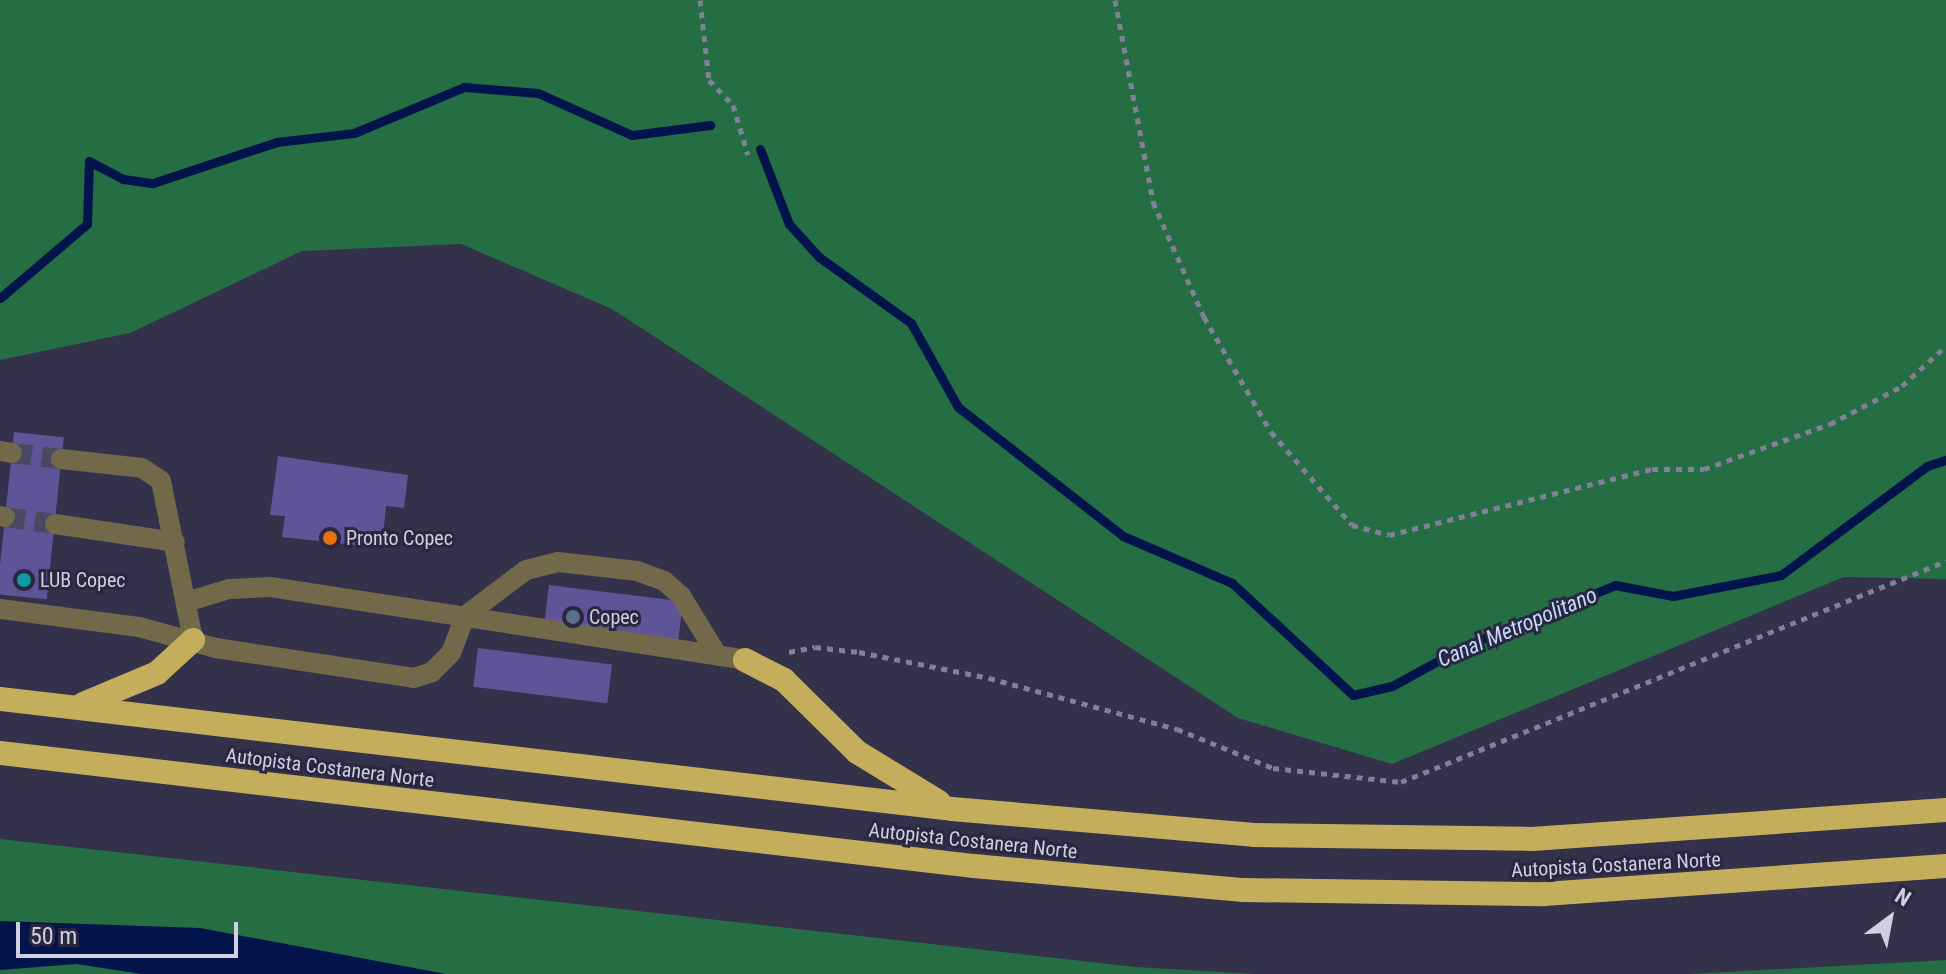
<!DOCTYPE html>
<html>
<head>
<meta charset="utf-8">
<style>
	body { margin:0 }
	#map { position:relative; width:1946px; height:974px; overflow:hidden; background:#34314b; font-family:"Roboto Condensed",sans-serif }
	div>[style] { position:absolute }
	.green>* { inset:0; background:#256e44 }
	.water>* { inset:0; background:#03134b }
	.stream>* { height:9px; margin:-4.5px; padding:0 4.5px; transform-origin:4.5px; border-radius:4.5px; background:#03134b }
	.building>* { inset:0; background:#5f5498; transform-origin:0 0 }
	.minor-tunnel>* { height:20px; margin-top:-10px; transform-origin:0; background:repeating-linear-gradient(90deg,#4b4961 0 20px,transparent 0 30px) }
	.path>* { height:5px; margin-top:-2.5px; transform-origin:0; background:repeating-linear-gradient(90deg,#828096 0 6px,transparent 0 12px) }
	.minor>* { height:20px; margin:-10px; padding:0 10px; transform-origin:10px; border-radius:10px; background:#716949 }
	.highway>* { height:24px; margin:-12px; padding:0 12px; transform-origin:12px; border-radius:12px; background:#c5ae5b }
	.dots>* { width:22px; height:22px; translate:-50% -50%; box-sizing:border-box; border:4px solid #2a2741; border-radius:50% }
	span { translate:-50% -50%; white-space:nowrap; text-align:center; line-height:1.15; -webkit-text-stroke:6px #2a2741; paint-order:stroke }
	.poi-label { font-size:20px; color:#d0cfe0 }
	.left { translate:0 -50%; text-align:left }
	.street-label { font-size:20px; color:#d0cfe0 }
	.water-label { font-size:22px; color:#c7d9fe; font-style:italic }
	.north { position:absolute; left:1850px; top:878px; width:80px; height:80px; -webkit-text-stroke:6px #2a2741; paint-order:stroke; rotate:32deg; font-size:22px; font-weight:700; line-height:32px; text-align:center; color:#d0cfe0 }
	.north::after { content:''; display:block; margin:auto; width:28px; height:36px; background:#d0cfe0; clip-path:polygon(50% 0,100% 100%,50% 72%,0 100%) }
	.scale { position:absolute; left:16px; top:922px; width:222px; height:36px; box-sizing:border-box; border:4px solid #d0cfe0; border-top:0; padding-left:10px; font-size:24px; line-height:28px; white-space:nowrap; color:#d0cfe0; -webkit-text-stroke:6px #2a2741; paint-order:stroke }
</style>
</head>
<body>
<div id="map">
	<div class="green">
		<i style="clip-path:polygon(0 0,1946px 0,1946px 579px,1844px 577px,1392px 764px,1238px 718px,612px 309px,461px 244px,302px 251px,130px 333px,0 360px)"></i>
		<i style="clip-path:polygon(0 839px,1135px 967px,1256px 974px,0 974px)"></i>
		<i style="clip-path:polygon(1946px 960px,1946px 974px,1690px 974px)"></i>
	</div>
	<div class="water">
		<i style="clip-path:polygon(0 921px,200px 928px,446px 974px,142px 974px,76px 964px,0 970px)"></i>
	</div>
	<div class="stream">
		<i style="left:760px;top:149px;width:80px;rotate:68.9deg"></i>
		<i style="left:789px;top:224px;width:45px;rotate:47.7deg"></i>
		<i style="left:819px;top:257px;width:113px;rotate:35.7deg"></i>
		<i style="left:911px;top:323px;width:96px;rotate:60.8deg"></i>
		<i style="left:958px;top:407px;width:209px;rotate:38deg"></i>
		<i style="left:1123px;top:536px;width:119px;rotate:23.3deg"></i>
		<i style="left:1232px;top:583px;width:165px;rotate:42.8deg"></i>
		<i style="left:1353px;top:695px;width:40px;rotate:-13deg"></i>
		<i style="left:1392px;top:686px;width:83px;rotate:-28.7deg"></i>
		<i style="left:1465px;top:646px;width:162px;rotate:-22.1deg"></i>
		<i style="left:1615px;top:585px;width:59px;rotate:10.7deg"></i>
		<i style="left:1673px;top:596px;width:110px;rotate:-11deg"></i>
		<i style="left:1781px;top:575px;width:182px;rotate:-36.7deg"></i>
		<i style="left:1927px;top:466px;width:20px;rotate:-18deg"></i>
		<i style="left:0;top:298px;width:114px;rotate:-40.4deg"></i>
		<i style="left:87px;top:224px;width:63px;rotate:-88.2deg"></i>
		<i style="left:89px;top:161px;width:38px;rotate:28deg"></i>
		<i style="left:123px;top:179px;width:30px;rotate:8deg"></i>
		<i style="left:153px;top:183px;width:131px;rotate:-18.3deg"></i>
		<i style="left:277px;top:142px;width:78px;rotate:-6.7deg"></i>
		<i style="left:354px;top:133px;width:119px;rotate:-22.7deg"></i>
		<i style="left:464px;top:87px;width:74px;rotate:4.6deg"></i>
		<i style="left:538px;top:93px;width:103px;rotate:24.1deg"></i>
		<i style="left:632px;top:135px;width:79px;rotate:-7.3deg"></i>
	</div>
	<div class="building">
		<i style="left:14px;top:432px;width:50px;height:163px;rotate:6deg"></i>
		<i style="clip-path:polygon(278px 456px,408px 475px,404px 508px,386px 506px,382px 548px,282px 537px,285px 516px,270px 515px)"></i>
		<i style="left:549px;top:585px;width:135px;height:39px;rotate:7deg"></i>
		<i style="left:478px;top:648px;width:135px;height:39px;rotate:7deg"></i>
	</div>
	<div class="minor-tunnel">
		<i style="left:12px;top:453px;width:49px;rotate:7deg"></i>
		<i style="left:5px;top:517px;width:50px;rotate:8deg"></i>
	</div>
	<div class="path">
		<i style="left:700px;top:0;width:81px;rotate:83.6deg"></i>
		<i style="left:709px;top:80px;width:35px;rotate:46deg"></i>
		<i style="left:733px;top:105px;width:52px;rotate:73.3deg"></i>
		<i style="left:1115px;top:0;width:206px;rotate:79.3deg"></i>
		<i style="left:1153px;top:202px;width:126px;rotate:66.1deg"></i>
		<i style="left:1204px;top:317px;width:133px;rotate:59.8deg"></i>
		<i style="left:1271px;top:432px;width:123px;rotate:48.9deg"></i>
		<i style="left:1352px;top:525px;width:38px;rotate:15deg"></i>
		<i style="left:1389px;top:535px;width:271px;rotate:-14.1deg"></i>
		<i style="left:1652px;top:469px;width:52px"></i>
		<i style="left:1704px;top:469px;width:134px;rotate:-19.7deg"></i>
		<i style="left:1830px;top:424px;width:81px;rotate:-27.8deg"></i>
		<i style="left:1902px;top:386px;width:59px;rotate:-42.3deg"></i>
		<i style="left:789px;top:652px;width:26px;rotate:-11deg"></i>
		<i style="left:815px;top:647px;width:44px;rotate:6.5deg"></i>
		<i style="left:859px;top:652px;width:133px;rotate:11.3deg"></i>
		<i style="left:989px;top:678px;width:195px;rotate:15.2deg"></i>
		<i style="left:1177px;top:729px;width:104px;rotate:22.1deg"></i>
		<i style="left:1273px;top:768px;width:129px;rotate:6.2deg"></i>
		<i style="left:1401px;top:782px;width:588px;rotate:-22.07deg"></i>
	</div>
	<div class="minor">
		<i style="left:0;top:451px;width:12px;rotate:9deg"></i>
		<i style="left:61px;top:459px;width:81px;rotate:6.3deg"></i>
		<i style="left:142px;top:468px;width:23px;rotate:34deg"></i>
		<i style="left:161px;top:481px;width:162px;rotate:78.6deg"></i>
		<i style="left:0;top:516px;width:5px;rotate:11deg"></i>
		<i style="left:55px;top:524px;width:121px;rotate:8.5deg"></i>
		<i style="left:186px;top:602px;width:45px;rotate:-16.8deg"></i>
		<i style="left:229px;top:589px;width:41px;rotate:-2.8deg"></i>
		<i style="left:270px;top:587px;width:481px;rotate:8.7deg"></i>
		<i style="left:0;top:609px;width:140px;rotate:7.4deg"></i>
		<i style="left:139px;top:627px;width:80px;rotate:15.3deg"></i>
		<i style="left:216px;top:648px;width:200px;rotate:8.6deg"></i>
		<i style="left:414px;top:678px;width:19px;rotate:-18deg"></i>
		<i style="left:432px;top:672px;width:27px;rotate:-45deg"></i>
		<i style="left:451px;top:653px;width:40px;rotate:-69deg"></i>
		<i style="left:465px;top:616px;width:76px;rotate:-37deg"></i>
		<i style="left:526px;top:570px;width:33px;rotate:-14deg"></i>
		<i style="left:558px;top:562px;width:80px;rotate:6.5deg"></i>
		<i style="left:637px;top:571px;width:29px;rotate:20deg"></i>
		<i style="left:664px;top:581px;width:23px;rotate:41deg"></i>
		<i style="left:681px;top:596px;width:67px;rotate:58.4deg"></i>
	</div>
	<div class="highway">
		<i style="left:745px;top:660px;width:44px;rotate:27.1deg"></i>
		<i style="left:784px;top:680px;width:103px;rotate:44.6deg"></i>
		<i style="left:857px;top:752px;width:96px;rotate:31.4deg"></i>
		<i style="left:0;top:699px;width:958px;rotate:6.59deg"></i>
		<i style="left:952px;top:809px;width:303px;rotate:4.9deg"></i>
		<i style="left:1254px;top:835px;width:278px;rotate:0.8deg"></i>
		<i style="left:1532px;top:839px;width:415px;rotate:-4deg"></i>
		<i style="left:83px;top:704px;width:80px;rotate:-22.7deg"></i>
		<i style="left:157px;top:673px;width:49px;rotate:-42.5deg"></i>
		<i style="left:0;top:753px;width:981px;rotate:6.62deg"></i>
		<i style="left:974px;top:866px;width:271px;rotate:5.1deg"></i>
		<i style="left:1244px;top:890px;width:300px;rotate:0.8deg"></i>
		<i style="left:1544px;top:894px;width:403px;rotate:-4deg"></i>
	</div>
	<div class="dots">
		<i style="left:330px;top:538px;background:#e8710a"></i>
		<i style="left:24px;top:580px;background:#0f9aa8"></i>
		<i style="left:573px;top:617px;background:#5c6f8a"></i>
	</div>
	<div class="poi-label">
		<span class="left" style="left:346px;top:538px">Pronto Copec</span>
		<span class="left" style="left:40px;top:580px">LUB Copec</span>
		<span class="left" style="left:589px;top:617px">Copec</span>
	</div>
	<div class="street-label">
		<span style="left:330px;top:768px;rotate:7deg">Autopista Costanera Norte</span>
		<span style="left:973px;top:841px;rotate:6deg">Autopista Costanera Norte</span>
		<span style="left:1616px;top:865px;rotate:-3deg">Autopista Costanera Norte</span>
	</div>
	<div class="water-label">
		<span style="left:1517px;top:627px;rotate:-23deg">Canal Metropolitano</span>
	</div>
	<div class="north">N</div>
	<div class="scale">50 m</div>
</div>
</body>
</html>
